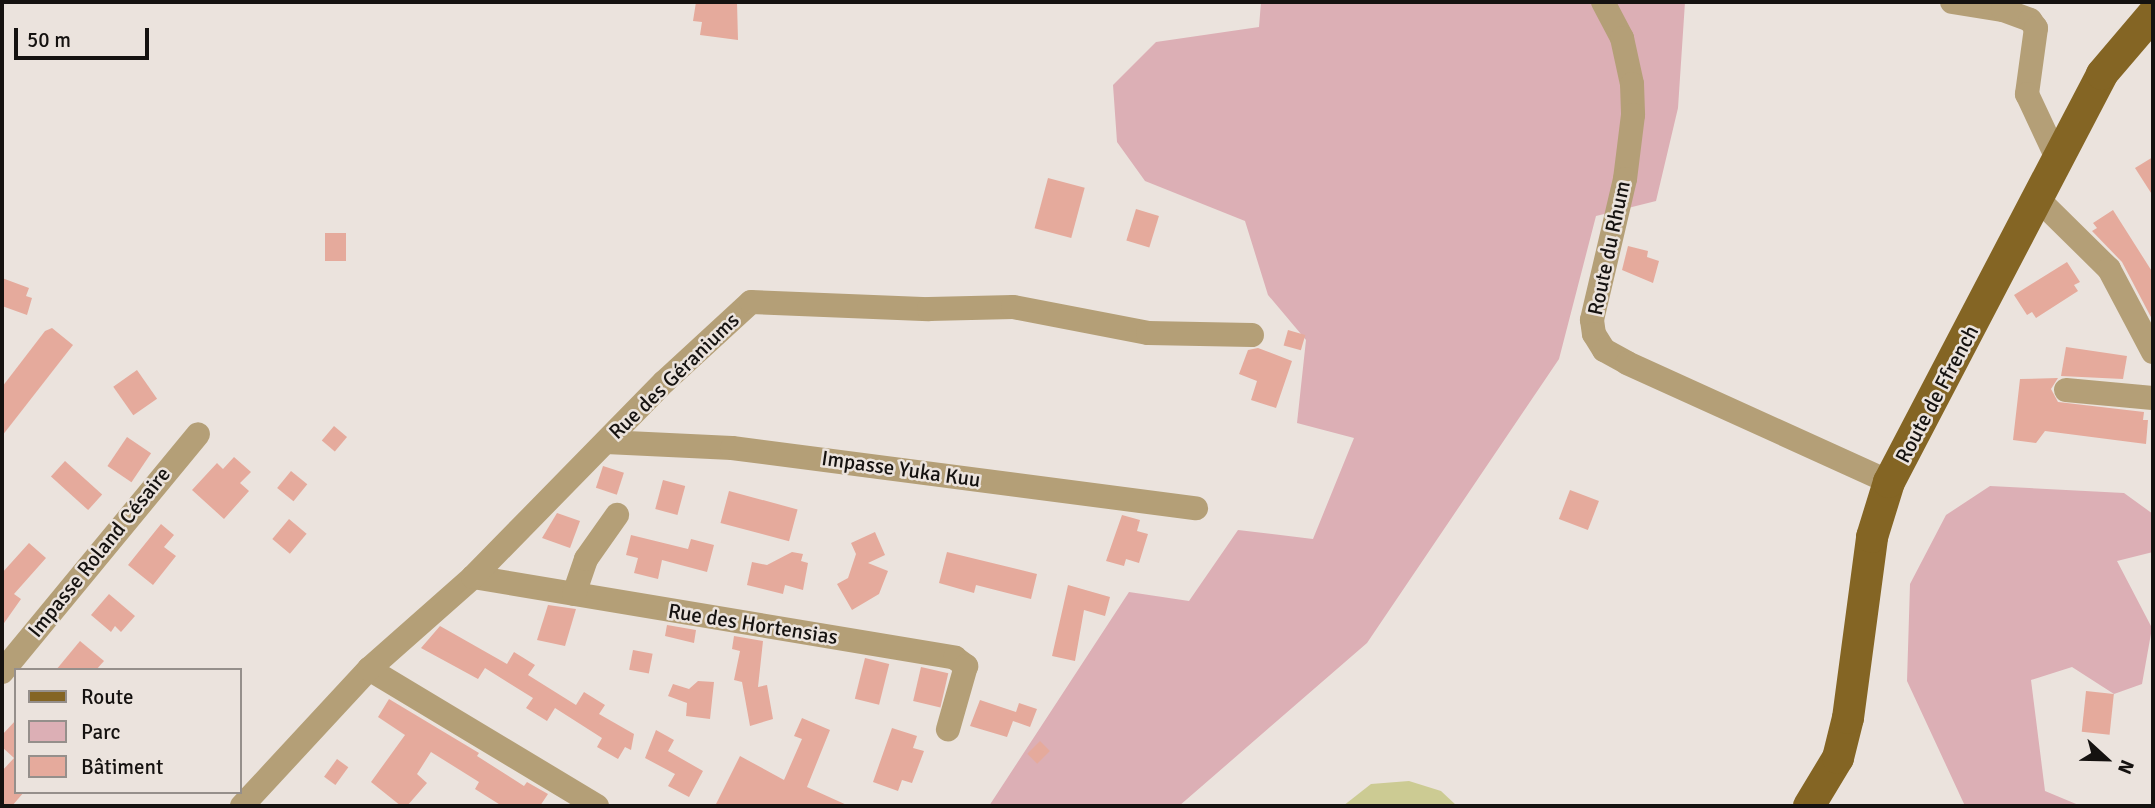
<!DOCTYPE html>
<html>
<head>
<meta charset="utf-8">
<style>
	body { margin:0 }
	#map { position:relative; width:2155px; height:808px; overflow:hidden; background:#ebe3dd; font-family:Signika,sans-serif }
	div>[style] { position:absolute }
	.green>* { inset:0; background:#dcafb5 }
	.water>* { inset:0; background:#cccb93 }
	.building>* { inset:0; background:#e5aa9c; transform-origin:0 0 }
	.minor>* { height:24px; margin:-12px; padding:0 12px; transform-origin:12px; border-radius:12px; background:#b49f77 }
	.major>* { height:32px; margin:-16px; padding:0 16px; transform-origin:16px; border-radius:16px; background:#846524 }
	span { translate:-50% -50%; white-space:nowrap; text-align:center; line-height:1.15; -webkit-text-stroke:5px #ebe3dd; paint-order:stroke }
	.street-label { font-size:21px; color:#151210 }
	.frame { position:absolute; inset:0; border:4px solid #151210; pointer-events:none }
	.legend { position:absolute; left:14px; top:668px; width:228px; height:126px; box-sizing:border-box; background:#ebe3dd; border:2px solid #958f8b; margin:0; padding:9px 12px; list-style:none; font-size:21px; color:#151210 }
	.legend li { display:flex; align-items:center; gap:14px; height:35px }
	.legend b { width:35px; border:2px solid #958f8b }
	.north { position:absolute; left:2071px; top:724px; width:70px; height:70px; -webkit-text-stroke:5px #ebe3dd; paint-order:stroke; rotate:112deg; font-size:19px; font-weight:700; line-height:28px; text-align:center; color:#151210 }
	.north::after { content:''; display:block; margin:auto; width:24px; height:32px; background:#151210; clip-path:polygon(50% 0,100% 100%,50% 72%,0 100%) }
	.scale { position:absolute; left:14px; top:28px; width:135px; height:32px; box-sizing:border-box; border:4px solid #151210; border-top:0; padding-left:9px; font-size:21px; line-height:24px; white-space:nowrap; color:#151210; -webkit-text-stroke:5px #ebe3dd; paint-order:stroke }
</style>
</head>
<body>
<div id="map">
	<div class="green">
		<i style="clip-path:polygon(1261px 2px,1685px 2px,1678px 108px,1656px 201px,1596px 216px,1559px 359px,1367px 643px,1179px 806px,989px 806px,1129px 592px,1189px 601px,1238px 530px,1313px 539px,1354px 438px,1297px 423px,1306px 340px,1268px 295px,1245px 221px,1145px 181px,1117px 142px,1113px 85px,1156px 42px,1259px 27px)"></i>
		<i style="clip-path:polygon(1990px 486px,2124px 493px,2153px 514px,2153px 552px,2117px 561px,2152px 628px,2142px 684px,2114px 694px,2072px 667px,2031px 680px,2045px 791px,2081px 806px,1965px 806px,1907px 681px,1910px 584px,1946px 515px)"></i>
	</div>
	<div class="water">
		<i style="clip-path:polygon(1409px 781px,1441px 791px,1457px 806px,1343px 806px,1371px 784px)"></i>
	</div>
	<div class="building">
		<i style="clip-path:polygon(696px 2px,737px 2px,738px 40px,700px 35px,702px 22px,693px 21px)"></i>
		<i style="clip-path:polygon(2153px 157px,2153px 196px,2135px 168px)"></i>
		<i style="left:1048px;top:178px;width:38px;height:52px;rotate:15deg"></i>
		<i style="left:1136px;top:209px;width:24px;height:33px;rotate:17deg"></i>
		<i style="clip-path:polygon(2113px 210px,2153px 273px,2153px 321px,2122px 262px,2092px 231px,2097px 228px,2093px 223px)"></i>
		<i style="left:325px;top:233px;width:21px;height:28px"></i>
		<i style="clip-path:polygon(1628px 246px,1648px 251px,1647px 257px,1659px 261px,1653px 283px,1622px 270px)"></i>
		<i style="clip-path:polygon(2067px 262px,2080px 282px,2074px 285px,2078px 291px,2036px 318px,2032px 312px,2027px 315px,2014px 295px)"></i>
		<i style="clip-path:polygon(2px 278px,29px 288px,26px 296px,32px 298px,27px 315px,2px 306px)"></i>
		<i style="clip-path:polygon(52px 328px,73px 345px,2px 436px,2px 387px,45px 331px)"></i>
		<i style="left:1288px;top:330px;width:18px;height:16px;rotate:16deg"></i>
		<i style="clip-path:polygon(2066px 347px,2127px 356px,2123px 379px,2061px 376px)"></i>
		<i style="clip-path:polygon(1258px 348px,1292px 361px,1276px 408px,1251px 400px,1257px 381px,1239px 374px,1248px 350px)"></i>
		<i style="left:137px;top:370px;width:35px;height:29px;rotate:55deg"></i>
		<i style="clip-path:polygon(2058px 378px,2051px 389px,2058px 402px,2144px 412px,2143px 420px,2148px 420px,2146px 444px,2045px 431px,2036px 443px,2013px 440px,2020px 379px)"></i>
		<i style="left:334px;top:426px;width:17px;height:19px;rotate:40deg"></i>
		<i style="left:127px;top:437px;width:29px;height:35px;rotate:34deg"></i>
		<i style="clip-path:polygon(234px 457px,251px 472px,240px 483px,249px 491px,224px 519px,192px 490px,217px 463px,223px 469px)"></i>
		<i style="left:65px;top:461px;width:50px;height:21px;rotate:42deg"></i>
		<i style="left:603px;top:466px;width:22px;height:23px;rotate:18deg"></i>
		<i style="left:291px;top:471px;width:21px;height:22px;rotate:39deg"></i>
		<i style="left:663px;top:480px;width:23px;height:30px;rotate:15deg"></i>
		<i style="left:1570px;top:490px;width:31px;height:31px;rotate:21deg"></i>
		<i style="left:729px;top:491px;width:71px;height:33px;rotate:15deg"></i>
		<i style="clip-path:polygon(557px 513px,580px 521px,570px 548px,542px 538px)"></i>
		<i style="clip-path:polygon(1122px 515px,1140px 520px,1137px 531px,1148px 534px,1139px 563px,1126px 559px,1124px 566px,1106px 561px)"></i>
		<i style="left:289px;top:519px;width:23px;height:26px;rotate:40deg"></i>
		<i style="clip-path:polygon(161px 524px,174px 535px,164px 547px,176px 556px,153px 585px,128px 565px)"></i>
		<i style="clip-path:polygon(875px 532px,885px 555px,868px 563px,888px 571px,879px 594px,852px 610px,837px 584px,848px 578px,856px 554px,851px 543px)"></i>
		<i style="clip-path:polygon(631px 535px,688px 549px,691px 539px,714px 545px,707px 572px,662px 560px,658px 579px,634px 573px,638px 558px,626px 555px)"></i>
		<i style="clip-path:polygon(29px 543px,46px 558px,14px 594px,21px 599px,2px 626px,2px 573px)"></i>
		<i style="clip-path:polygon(792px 552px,803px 554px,801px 561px,808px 563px,803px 590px,785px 585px,783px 594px,747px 585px,752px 562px,767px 565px)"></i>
		<i style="clip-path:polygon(947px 552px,1037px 574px,1031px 599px,976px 585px,974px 593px,939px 583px)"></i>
		<i style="clip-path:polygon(1068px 585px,1110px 597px,1105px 616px,1084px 610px,1075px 661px,1052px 656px)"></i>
		<i style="clip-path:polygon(109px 594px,135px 616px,121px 632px,115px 626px,111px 632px,91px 615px)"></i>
		<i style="clip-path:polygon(548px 605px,576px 609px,565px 646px,537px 640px)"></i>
		<i style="clip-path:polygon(667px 625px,696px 630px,694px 643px,665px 636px)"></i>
		<i style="clip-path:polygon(440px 626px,507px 664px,514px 652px,535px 665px,528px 675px,576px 705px,584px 692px,605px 705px,599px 714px,634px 734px,631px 750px,625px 747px,618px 759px,597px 747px,602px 738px,555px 708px,547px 721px,526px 708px,533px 698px,485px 668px,478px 679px,421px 648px)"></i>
		<i style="clip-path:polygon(734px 636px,763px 641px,758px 687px,767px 685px,773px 719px,750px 726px,742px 682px,734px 680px,740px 651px,732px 649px)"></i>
		<i style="clip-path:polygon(80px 641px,104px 661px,96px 670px,56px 670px)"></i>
		<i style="left:633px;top:650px;width:20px;height:20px;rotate:11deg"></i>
		<i style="left:865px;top:658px;width:25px;height:42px;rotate:14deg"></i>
		<i style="left:921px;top:667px;width:28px;height:35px;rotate:13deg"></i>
		<i style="clip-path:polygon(698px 681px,714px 682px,710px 719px,686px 716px,687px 703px,668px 696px,673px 684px,689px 689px)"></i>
		<i style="left:2086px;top:691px;width:28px;height:41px;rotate:6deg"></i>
		<i style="clip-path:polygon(389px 699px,479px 753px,477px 756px,524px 786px,527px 782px,548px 794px,540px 806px,502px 806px,475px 789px,479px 782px,431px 752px,417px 774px,427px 783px,407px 806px,401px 806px,371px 782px,405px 735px,378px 717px)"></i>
		<i style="clip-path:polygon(980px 700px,1016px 712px,1014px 718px,1019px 703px,1037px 709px,1030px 727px,1013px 721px,1007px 737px,970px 726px)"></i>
		<i style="clip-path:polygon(802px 718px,830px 730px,807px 787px,849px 806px,715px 806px,740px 756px,784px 780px,802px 739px,794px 736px)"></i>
		<i style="clip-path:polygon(16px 720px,16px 792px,24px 792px,12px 806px,2px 806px,2px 771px,14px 758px,2px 747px,2px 735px)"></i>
		<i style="clip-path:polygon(892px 728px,917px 736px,913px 748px,924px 751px,912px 783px,902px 780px,898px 791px,873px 782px)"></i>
		<i style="clip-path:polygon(656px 730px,674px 740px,668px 751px,703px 771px,689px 797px,668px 786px,675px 774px,645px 758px)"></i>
		<i style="left:1040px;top:741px;width:14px;height:18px;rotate:45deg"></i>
		<i style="left:337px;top:759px;width:14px;height:22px;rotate:36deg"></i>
	</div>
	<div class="minor">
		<i style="left:1603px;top:2px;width:41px;rotate:62.2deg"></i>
		<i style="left:1622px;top:38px;width:47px;rotate:77.7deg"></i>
		<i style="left:1632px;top:84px;width:31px;rotate:88deg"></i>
		<i style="left:1633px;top:115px;width:64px;rotate:97.1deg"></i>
		<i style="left:1625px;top:179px;width:145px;rotate:103.2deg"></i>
		<i style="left:1592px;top:320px;width:14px;rotate:82deg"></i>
		<i style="left:1594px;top:334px;width:19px;rotate:58deg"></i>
		<i style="left:1604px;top:350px;width:26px;rotate:29deg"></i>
		<i style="left:1627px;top:363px;width:288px;rotate:24.4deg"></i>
		<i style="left:1952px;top:2px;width:52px;rotate:8.9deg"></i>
		<i style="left:2003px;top:10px;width:29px;rotate:20deg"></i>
		<i style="left:2030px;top:20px;width:10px;rotate:53deg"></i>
		<i style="left:2036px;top:28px;width:67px;rotate:97.8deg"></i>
		<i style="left:2027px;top:94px;width:71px;rotate:64.9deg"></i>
		<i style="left:2037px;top:198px;width:101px;rotate:44.6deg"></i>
		<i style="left:2109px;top:269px;width:94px;rotate:62.1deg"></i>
		<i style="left:2066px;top:390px;width:87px;rotate:5.3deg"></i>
		<i style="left:606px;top:442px;width:126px;rotate:2.7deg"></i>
		<i style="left:732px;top:448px;width:468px;rotate:7.4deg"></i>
		<i style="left:473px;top:577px;width:489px;rotate:9.5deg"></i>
		<i style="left:955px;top:658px;width:14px;rotate:36deg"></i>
		<i style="left:966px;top:666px;width:66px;rotate:105.9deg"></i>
		<i style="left:574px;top:594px;width:37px;rotate:-71deg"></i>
		<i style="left:586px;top:559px;width:54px;rotate:-54.8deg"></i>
		<i style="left:369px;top:669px;width:266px;rotate:31deg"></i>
		<i style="left:2px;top:672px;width:308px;rotate:-50.5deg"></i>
		<i style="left:242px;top:806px;width:187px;rotate:-47.2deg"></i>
		<i style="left:369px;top:669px;width:139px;rotate:-41.5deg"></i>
		<i style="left:473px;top:577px;width:273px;rotate:-45.6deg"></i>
		<i style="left:664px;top:382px;width:118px;rotate:-42.6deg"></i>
		<i style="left:751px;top:302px;width:178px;rotate:2.3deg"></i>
		<i style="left:929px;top:309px;width:84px;rotate:-1.4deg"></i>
		<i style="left:1013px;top:307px;width:137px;rotate:10.9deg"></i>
		<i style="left:1148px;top:333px;width:104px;rotate:1.1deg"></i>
	</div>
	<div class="major">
		<i style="left:1809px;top:806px;width:56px;rotate:-58.9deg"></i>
		<i style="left:1838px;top:758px;width:41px;rotate:-76deg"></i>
		<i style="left:1848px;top:718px;width:183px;rotate:-82.4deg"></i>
		<i style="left:1872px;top:537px;width:58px;rotate:-72.8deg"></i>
		<i style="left:1889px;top:482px;width:460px;rotate:-62.4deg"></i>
		<i style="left:2102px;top:74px;width:79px;rotate:-49.6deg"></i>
	</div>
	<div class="street-label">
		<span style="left:1609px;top:248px;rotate:-78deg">Route du Rhum</span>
		<span style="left:674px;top:376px;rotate:-44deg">Rue des Géraniums</span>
		<span style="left:1937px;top:394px;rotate:-62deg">Route de Ffrench</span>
		<span style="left:901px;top:469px;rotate:8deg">Impasse Yuka Kuu</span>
		<span style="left:99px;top:552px;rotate:-51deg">Impasse Roland Césaire</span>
		<span style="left:753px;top:624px;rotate:9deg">Rue des Hortensias</span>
	</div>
	<div class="frame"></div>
	<ul class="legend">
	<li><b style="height:9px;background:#846524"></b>Route</li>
	<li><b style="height:19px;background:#dcafb5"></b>Parc</li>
	<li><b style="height:19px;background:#e5aa9c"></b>Bâtiment</li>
	</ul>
	<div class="north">N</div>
	<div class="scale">50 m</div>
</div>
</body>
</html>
